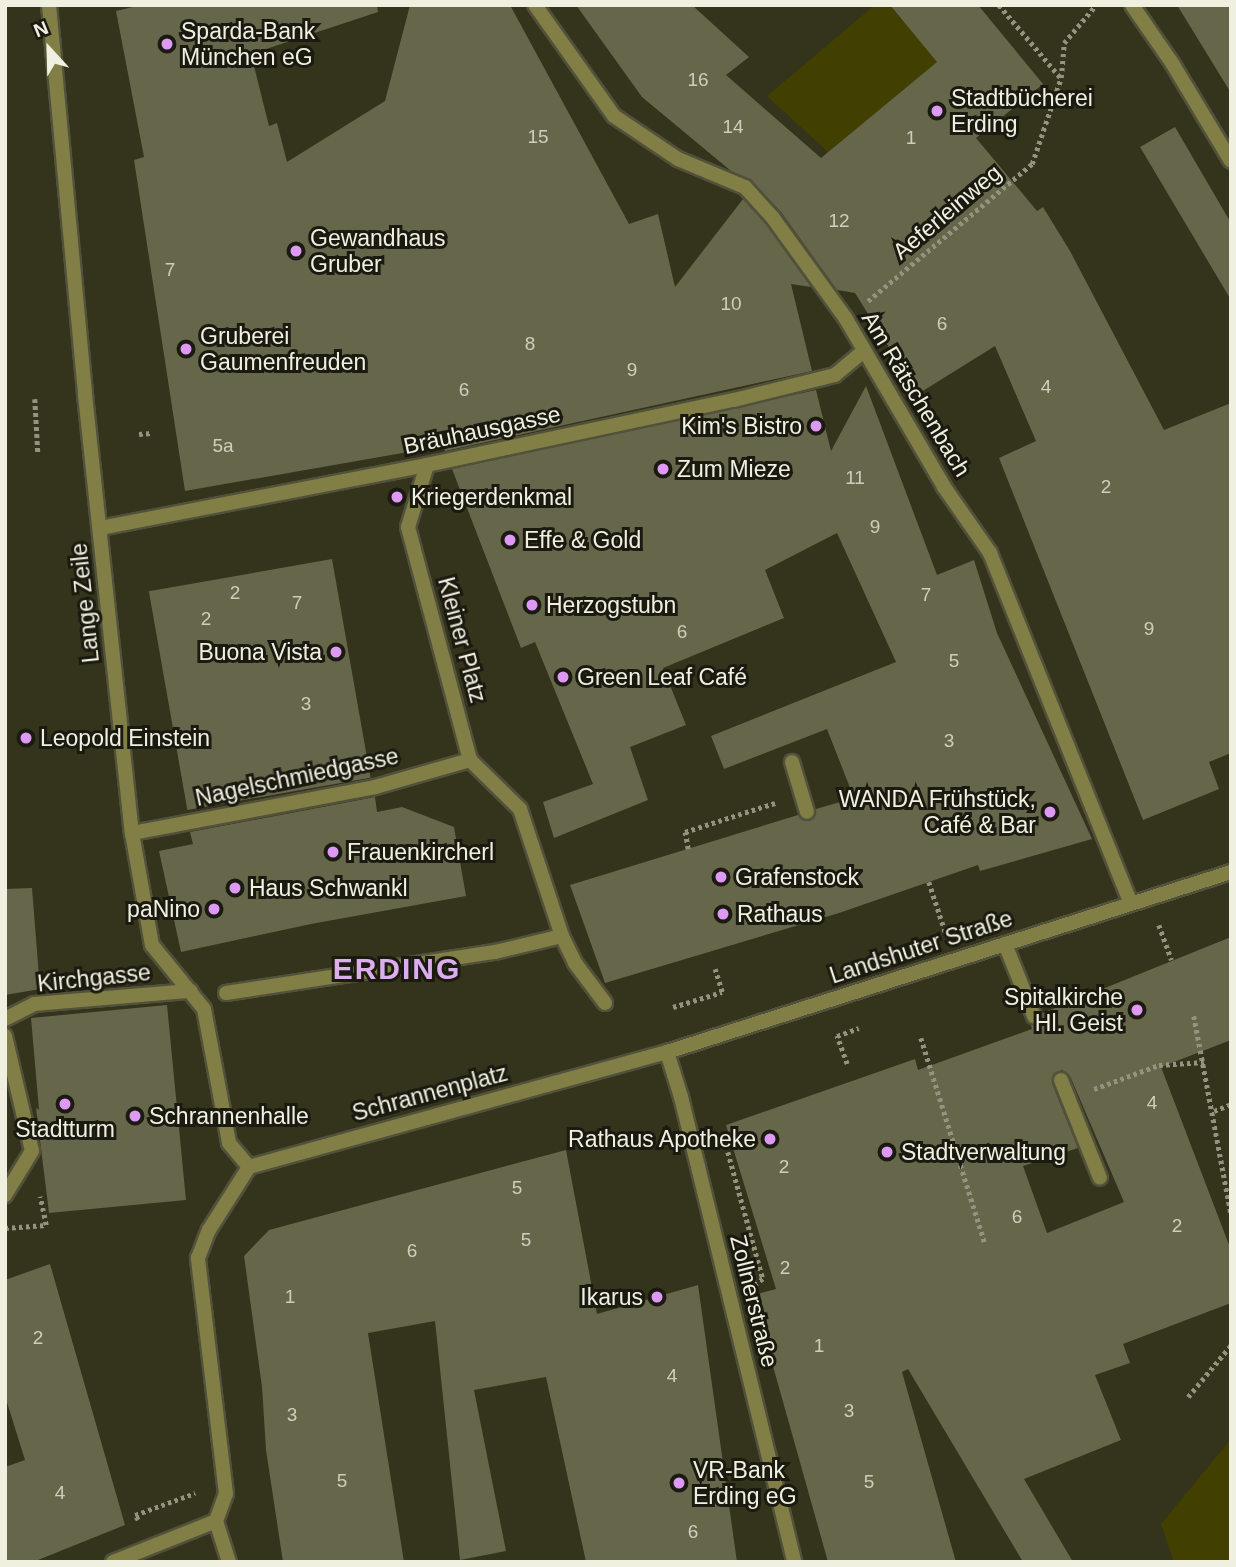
<!DOCTYPE html>
<html>
<head>
<meta charset="utf-8">
<style>
	body { margin:0 }
	#map { position:relative; width:1236px; height:1567px; overflow:hidden; background:#34331b; font-family:Helvetica,sans-serif }
	div>[style] { position:absolute }
	.green>* { inset:0; background:#424000 }
	.building>* { inset:0; background:#66664b; transform-origin:0 0 }
	.path>* { height:4.5px; margin-top:-2.25px; transform-origin:0; background:repeating-linear-gradient(90deg,#949380 0 3.5px,transparent 0 7px) }
	.roads { filter:drop-shadow(2px 0 #52513b) drop-shadow(-2px 0 #52513b) drop-shadow(0 2px #52513b) drop-shadow(0 -2px #52513b) }
	.service>* { height:14px; margin:-7px; padding:0 7px; transform-origin:7px; border-radius:7px; background:#817f45 }
	.pedestrian>* { height:14px; margin:-7px; padding:0 7px; transform-origin:7px; border-radius:7px; background:#817f45 }
	.minor>* { height:14px; margin:-7px; padding:0 7px; transform-origin:7px; border-radius:7px; background:#817f45 }
	.tertiary>* { height:14px; margin:-7px; padding:0 7px; transform-origin:7px; border-radius:7px; background:#817f45 }
	.dots>* { width:19px; height:19px; translate:-50% -50%; box-sizing:border-box; border:4px solid #1b1a10; border-radius:50% }
	span { translate:-50% -50%; white-space:nowrap; text-align:center; line-height:1.15; -webkit-text-stroke:6px #1b1a10; paint-order:stroke }
	.number-label { font-size:19px; color:#cecebc }
	.number-label span { -webkit-text-stroke-width:0 }
	.poi-label { font-size:23px; color:#f0f0e1 }
	.left { translate:0 -50%; text-align:left }
	.right { translate:-100% -50%; text-align:right }
	.street-label { font-size:23px; color:#f0f0e1 }
	.district-label { font-size:30px; color:#ddaeed; font-weight:700; letter-spacing:2px }
	.frame { position:absolute; inset:0; border:7px solid #f0f0e1; pointer-events:none }
	.north { position:absolute; left:14px; top:14px; width:70px; height:70px; -webkit-text-stroke:5px #1b1a10; paint-order:stroke; rotate:338deg; font-size:19px; font-weight:700; line-height:28px; text-align:center; color:#f0f0e1 }
	.north::after { content:''; display:block; margin:auto; width:24px; height:32px; background:#f0f0e1; clip-path:polygon(50% 0,100% 100%,50% 72%,0 100%) }
</style>
</head>
<body>
<div id="map">
	<div class="green">
		<i style="clip-path:polygon(875px 5px,890px 5px,937px 62px,828px 152px,767px 96px)"></i>
		<i style="clip-path:polygon(1231px 1439px,1231px 1562px,1174px 1562px,1161px 1524px)"></i>
	</div>
	<div class="building">
		<i style="clip-path:polygon(141px 5px,377px 5px,378px 12px,251px 54px,269px 126px,277px 123px,287px 162px,385px 101px,410px 5px,510px 5px,629px 224px,658px 214px,675px 287px,743px 199px,766px 224px,811px 287px,791px 284px,812px 371px,445px 451px,444px 447px,431px 448px,185px 491px,134px 160px,144px 157px,116px 11px)"></i>
		<i style="clip-path:polygon(576px 5px,692px 5px,749px 57px,726px 75px,821px 158px,937px 62px,890px 5px,978px 5px,1043px 84px,976px 138px,1037px 211px,1043px 207px,1070px 251px,1164px 430px,1231px 403px,1231px 753px,1209px 762px,1219px 789px,1143px 820px,999px 458px,1036px 441px,995px 346px,918px 394px,855px 293px,837px 290px,781px 212px,752px 181px,731px 171px,642px 97px)"></i>
		<i style="clip-path:polygon(1177px 5px,1231px 5px,1231px 93px)"></i>
		<i style="clip-path:polygon(1175px 127px,1231px 223px,1231px 300px,1140px 147px)"></i>
		<i style="clip-path:polygon(866px 386px,937px 575px,974px 560px,997px 633px,1092px 839px,980px 871px,978px 865px,839px 913px,605px 983px,570px 885px,798px 815px,804px 821px,810px 821px,816px 809px,854px 798px,827px 729px,724px 769px,711px 736px,896px 662px,837px 533px,765px 570px,784px 618px,663px 668px,686px 725px,630px 747px,648px 800px,554px 838px,543px 802px,593px 784px,535px 642px,521px 648px,452px 469px,816px 390px,831px 451px)"></i>
		<i style="left:332px;top:559px;width:222px;height:186px;rotate:80deg"></i>
		<i style="clip-path:polygon(375px 797px,377px 812px,402px 807px,454px 827px,466px 896px,311px 924px,181px 952px,159px 851px,193px 844px,190px 832px)"></i>
		<i style="clip-path:polygon(32px 888px,40px 989px,5px 995px,5px 889px)"></i>
		<i style="clip-path:polygon(evenodd,1231px 937px,1231px 1040px,1161px 1067px,1231px 1250px,1231px 1303px,1123px 1344px,1130px 1363px,1095px 1375px,1121px 1440px,1024px 1479px,1073px 1562px,1023px 1562px,908px 1369px,902px 1372px,956px 1562px,828px 1562px,753px 1295px,776px 1289px,726px 1125px,915px 1059px,918px 1070px,1032px 1029px,1031px 1025px,1042px 1021px,1043px 1013px,1231px 937px,1062px 1070px,1070px 1076px,1124px 1202px,1047px 1233px,1023px 1166px,1078px 1148px,1052px 1083px,1054px 1074px,1062px 1070px)"></i>
		<i style="clip-path:polygon(167px 1005px,186px 1200px,49px 1213px,36px 1108px,39px 1110px,31px 1018px)"></i>
		<i style="clip-path:polygon(566px 1150px,597px 1314px,698px 1285px,737px 1562px,586px 1562px,546px 1377px,474px 1390px,506px 1551px,460px 1560px,435px 1321px,368px 1333px,404px 1562px,283px 1562px,266px 1450px,262px 1387px,244px 1256px,269px 1230px)"></i>
		<i style="clip-path:polygon(50px 1264px,125px 1525px,33px 1562px,5px 1562px,5px 1467px,25px 1460px,5px 1396px,5px 1280px)"></i>
	</div>
	<div class="path">
		<i style="left:999px;top:5px;width:96px;rotate:49.7deg"></i>
		<i style="left:868px;top:301px;width:214px;rotate:-39.9deg"></i>
		<i style="left:1032px;top:164px;width:91px;rotate:-71.4deg"></i>
		<i style="left:1061px;top:78px;width:35px;rotate:-85deg"></i>
		<i style="left:1064px;top:43px;width:50px;rotate:-49.9deg"></i>
		<i style="left:35px;top:399px;width:53px;rotate:86.8deg"></i>
		<i style="left:139px;top:434px;width:12px;rotate:-5deg"></i>
		<i style="left:688px;top:849px;width:17px;rotate:-100deg"></i>
		<i style="left:685px;top:832px;width:95px;rotate:-17.9deg"></i>
		<i style="left:929px;top:882px;width:55px;rotate:71.9deg"></i>
		<i style="left:1159px;top:925px;width:37px;rotate:70deg"></i>
		<i style="left:673px;top:1007px;width:51px;rotate:-17deg"></i>
		<i style="left:722px;top:992px;width:24px;rotate:-107deg"></i>
		<i style="left:1194px;top:1016px;width:201px;rotate:79.4deg"></i>
		<i style="left:921px;top:1038px;width:215px;rotate:72.7deg"></i>
		<i style="left:847px;top:1064px;width:30px;rotate:-110deg"></i>
		<i style="left:837px;top:1036px;width:23px;rotate:-20deg"></i>
		<i style="left:1094px;top:1089px;width:69px;rotate:-20.3deg"></i>
		<i style="left:1159px;top:1065px;width:45px;rotate:-3.8deg"></i>
		<i style="left:1214px;top:1111px;width:18px;rotate:-22deg"></i>
		<i style="left:728px;top:1152px;width:132px;rotate:74.6deg"></i>
		<i style="left:763px;top:1279px;width:10px;rotate:143deg"></i>
		<i style="left:5px;top:1228px;width:41px;rotate:-4.2deg"></i>
		<i style="left:46px;top:1225px;width:29px;rotate:-102deg"></i>
		<i style="left:1188px;top:1397px;width:67px;rotate:-50.4deg"></i>
		<i style="left:138px;top:1520px;width:6px;rotate:-121deg"></i>
		<i style="left:135px;top:1515px;width:64px;rotate:-20.1deg"></i>
	</div>
	<div class="roads">
		<div class="service">
			<i style="left:792px;top:762px;width:52px;rotate:73.3deg"></i>
			<i style="left:1005px;top:944px;width:78px;rotate:68.1deg"></i>
			<i style="left:5px;top:1019px;width:33px;rotate:-27deg"></i>
			<i style="left:34px;top:1004px;width:157px;rotate:-4.8deg"></i>
			<i style="left:5px;top:1036px;width:118px;rotate:76.8deg"></i>
			<i style="left:32px;top:1151px;width:52px;rotate:121.5deg"></i>
			<i style="left:1061px;top:1080px;width:105px;rotate:68.3deg"></i>
		</div>
		<div class="pedestrian">
			<i style="left:427px;top:465px;width:65px;rotate:107deg"></i>
			<i style="left:408px;top:527px;width:241px;rotate:75.1deg"></i>
			<i style="left:470px;top:760px;width:70px;rotate:44.4deg"></i>
			<i style="left:520px;top:809px;width:134px;rotate:71.7deg"></i>
			<i style="left:562px;top:936px;width:30px;rotate:64deg"></i>
			<i style="left:575px;top:963px;width:50px;rotate:53.1deg"></i>
			<i style="left:100px;top:528px;width:333px;rotate:-10.9deg"></i>
			<i style="left:427px;top:465px;width:314px;rotate:-12deg"></i>
			<i style="left:734px;top:400px;width:104px;rotate:-13.9deg"></i>
			<i style="left:835px;top:375px;width:38px;rotate:-40deg"></i>
			<i style="left:132px;top:833px;width:247px;rotate:-10.7deg"></i>
			<i style="left:375px;top:787px;width:99px;rotate:-15.9deg"></i>
			<i style="left:226px;top:993px;width:272px;rotate:-8.7deg"></i>
			<i style="left:495px;top:952px;width:69px;rotate:-13.4deg"></i>
		</div>
		<div class="minor">
			<i style="left:49px;top:5px;width:392px;rotate:84.7deg"></i>
			<i style="left:85px;top:395px;width:441px;rotate:83.9deg"></i>
			<i style="left:132px;top:833px;width:114px;rotate:79.9deg"></i>
			<i style="left:152px;top:945px;width:82px;rotate:50.9deg"></i>
			<i style="left:204px;top:1009px;width:136px;rotate:79.4deg"></i>
			<i style="left:229px;top:1143px;width:31px;rotate:50deg"></i>
			<i style="left:535px;top:5px;width:136px;rotate:54.6deg"></i>
			<i style="left:614px;top:116px;width:77px;rotate:33.9deg"></i>
			<i style="left:678px;top:159px;width:73px;rotate:22.7deg"></i>
			<i style="left:745px;top:187px;width:42px;rotate:47.9deg"></i>
			<i style="left:773px;top:218px;width:125px;rotate:54.1deg"></i>
			<i style="left:846px;top:319px;width:194px;rotate:59.7deg"></i>
			<i style="left:944px;top:487px;width:80px;rotate:55.1deg"></i>
			<i style="left:990px;top:553px;width:377px;rotate:68.1deg"></i>
			<i style="left:1132px;top:5px;width:70px;rotate:55.4deg"></i>
			<i style="left:1172px;top:63px;width:114px;rotate:59deg"></i>
			<i style="left:667px;top:1052px;width:47px;rotate:72.7deg"></i>
			<i style="left:681px;top:1097px;width:479px;rotate:76.3deg"></i>
		</div>
		<div class="tertiary">
			<i style="left:113px;top:1562px;width:111px;rotate:-21.7deg"></i>
			<i style="left:229px;top:1562px;width:43px;rotate:-107.6deg"></i>
			<i style="left:216px;top:1521px;width:29px;rotate:-70deg"></i>
			<i style="left:226px;top:1494px;width:238px;rotate:-96.8deg"></i>
			<i style="left:198px;top:1258px;width:30px;rotate:-69deg"></i>
			<i style="left:209px;top:1230px;width:75px;rotate:-57.6deg"></i>
			<i style="left:249px;top:1167px;width:434px;rotate:-15.4deg"></i>
			<i style="left:667px;top:1052px;width:592px;rotate:-17.7deg"></i>
		</div>
	</div>
	<div class="dots">
		<i style="left:167px;top:44px;background:#dd99f4"></i>
		<i style="left:937px;top:111px;background:#dd99f4"></i>
		<i style="left:296px;top:251px;background:#dd99f4"></i>
		<i style="left:186px;top:349px;background:#dd99f4"></i>
		<i style="left:816px;top:426px;background:#dd99f4"></i>
		<i style="left:663px;top:469px;background:#dd99f4"></i>
		<i style="left:397px;top:497px;background:#dd99f4"></i>
		<i style="left:510px;top:540px;background:#dd99f4"></i>
		<i style="left:532px;top:605px;background:#dd99f4"></i>
		<i style="left:336px;top:652px;background:#dd99f4"></i>
		<i style="left:563px;top:677px;background:#dd99f4"></i>
		<i style="left:26px;top:738px;background:#dd99f4"></i>
		<i style="left:1050px;top:812px;background:#dd99f4"></i>
		<i style="left:333px;top:852px;background:#dd99f4"></i>
		<i style="left:721px;top:877px;background:#dd99f4"></i>
		<i style="left:235px;top:888px;background:#dd99f4"></i>
		<i style="left:214px;top:909px;background:#dd99f4"></i>
		<i style="left:723px;top:914px;background:#dd99f4"></i>
		<i style="left:1137px;top:1010px;background:#dd99f4"></i>
		<i style="left:65px;top:1104px;background:#dd99f4"></i>
		<i style="left:135px;top:1116px;background:#dd99f4"></i>
		<i style="left:770px;top:1139px;background:#dd99f4"></i>
		<i style="left:887px;top:1152px;background:#dd99f4"></i>
		<i style="left:657px;top:1297px;background:#dd99f4"></i>
		<i style="left:679px;top:1483px;background:#dd99f4"></i>
	</div>
	<div class="number-label">
		<span style="left:698px;top:80px">16</span>
		<span style="left:733px;top:127px">14</span>
		<span style="left:538px;top:137px">15</span>
		<span style="left:911px;top:138px">1</span>
		<span style="left:839px;top:221px">12</span>
		<span style="left:170px;top:270px">7</span>
		<span style="left:731px;top:304px">10</span>
		<span style="left:942px;top:324px">6</span>
		<span style="left:530px;top:344px">8</span>
		<span style="left:632px;top:370px">9</span>
		<span style="left:1046px;top:387px">4</span>
		<span style="left:464px;top:390px">6</span>
		<span style="left:223px;top:446px">5a</span>
		<span style="left:855px;top:478px">11</span>
		<span style="left:1106px;top:487px">2</span>
		<span style="left:875px;top:527px">9</span>
		<span style="left:235px;top:593px">2</span>
		<span style="left:926px;top:595px">7</span>
		<span style="left:297px;top:603px">7</span>
		<span style="left:206px;top:619px">2</span>
		<span style="left:1149px;top:629px">9</span>
		<span style="left:682px;top:632px">6</span>
		<span style="left:954px;top:661px">5</span>
		<span style="left:306px;top:704px">3</span>
		<span style="left:949px;top:741px">3</span>
		<span style="left:1152px;top:1103px">4</span>
		<span style="left:784px;top:1167px">2</span>
		<span style="left:517px;top:1188px">5</span>
		<span style="left:1017px;top:1217px">6</span>
		<span style="left:1177px;top:1226px">2</span>
		<span style="left:526px;top:1240px">5</span>
		<span style="left:412px;top:1251px">6</span>
		<span style="left:785px;top:1268px">2</span>
		<span style="left:290px;top:1297px">1</span>
		<span style="left:38px;top:1338px">2</span>
		<span style="left:819px;top:1346px">1</span>
		<span style="left:672px;top:1376px">4</span>
		<span style="left:849px;top:1411px">3</span>
		<span style="left:292px;top:1415px">3</span>
		<span style="left:342px;top:1481px">5</span>
		<span style="left:869px;top:1482px">5</span>
		<span style="left:60px;top:1493px">4</span>
		<span style="left:693px;top:1532px">6</span>
	</div>
	<div class="poi-label">
		<span class="left" style="left:181px;top:44px">Sparda-Bank<br>München eG</span>
		<span class="left" style="left:951px;top:111px">Stadtbücherei<br>Erding</span>
		<span class="left" style="left:310px;top:251px">Gewandhaus<br>Gruber</span>
		<span class="left" style="left:200px;top:349px">Gruberei<br>Gaumenfreuden</span>
		<span class="right" style="left:802px;top:426px">Kim's Bistro</span>
		<span class="left" style="left:677px;top:469px">Zum Mieze</span>
		<span class="left" style="left:411px;top:497px">Kriegerdenkmal</span>
		<span class="left" style="left:524px;top:540px">Effe &amp; Gold</span>
		<span class="left" style="left:546px;top:605px">Herzogstubn</span>
		<span class="right" style="left:322px;top:652px">Buona Vista</span>
		<span class="left" style="left:577px;top:677px">Green Leaf Café</span>
		<span class="left" style="left:40px;top:738px">Leopold Einstein</span>
		<span class="right" style="left:1036px;top:812px">WANDA Frühstück,<br>Café &amp; Bar</span>
		<span class="left" style="left:347px;top:852px">Frauenkircherl</span>
		<span class="left" style="left:735px;top:877px">Grafenstock</span>
		<span class="left" style="left:249px;top:888px">Haus Schwankl</span>
		<span class="right" style="left:200px;top:909px">paNino</span>
		<span class="left" style="left:737px;top:914px">Rathaus</span>
		<span class="right" style="left:1123px;top:1010px">Spitalkirche<br>Hl. Geist</span>
		<span class="left" style="left:149px;top:1116px">Schrannenhalle</span>
		<span style="left:65px;top:1129px">Stadtturm</span>
		<span class="right" style="left:756px;top:1139px">Rathaus Apotheke</span>
		<span class="left" style="left:901px;top:1152px">Stadtverwaltung</span>
		<span class="right" style="left:643px;top:1297px">Ikarus</span>
		<span class="left" style="left:693px;top:1483px">VR-Bank<br>Erding eG</span>
	</div>
	<div class="street-label">
		<span style="left:947px;top:212px;rotate:-40deg">Aeferleinweg</span>
		<span style="left:916px;top:394px;rotate:59deg">Am Rätschenbach</span>
		<span style="left:482px;top:430px;rotate:-12deg">Bräuhausgasse</span>
		<span style="left:85px;top:603px;rotate:-96deg">Lange Zeile</span>
		<span style="left:462px;top:640px;rotate:75deg">Kleiner Platz</span>
		<span style="left:297px;top:777px;rotate:-12deg">Nagelschmiedgasse</span>
		<span style="left:921px;top:947px;rotate:-18deg">Landshuter Straße</span>
		<span style="left:94px;top:978px;rotate:-6deg">Kirchgasse</span>
		<span style="left:430px;top:1093px;rotate:-15deg">Schrannenplatz</span>
		<span style="left:754px;top:1301px;rotate:76deg">Zollnerstraße</span>
	</div>
	<div class="district-label">
		<span style="left:397px;top:969px">ERDING</span>
	</div>
	<div class="frame"></div>
	<div class="north">N</div>
</div>
</body>
</html>
